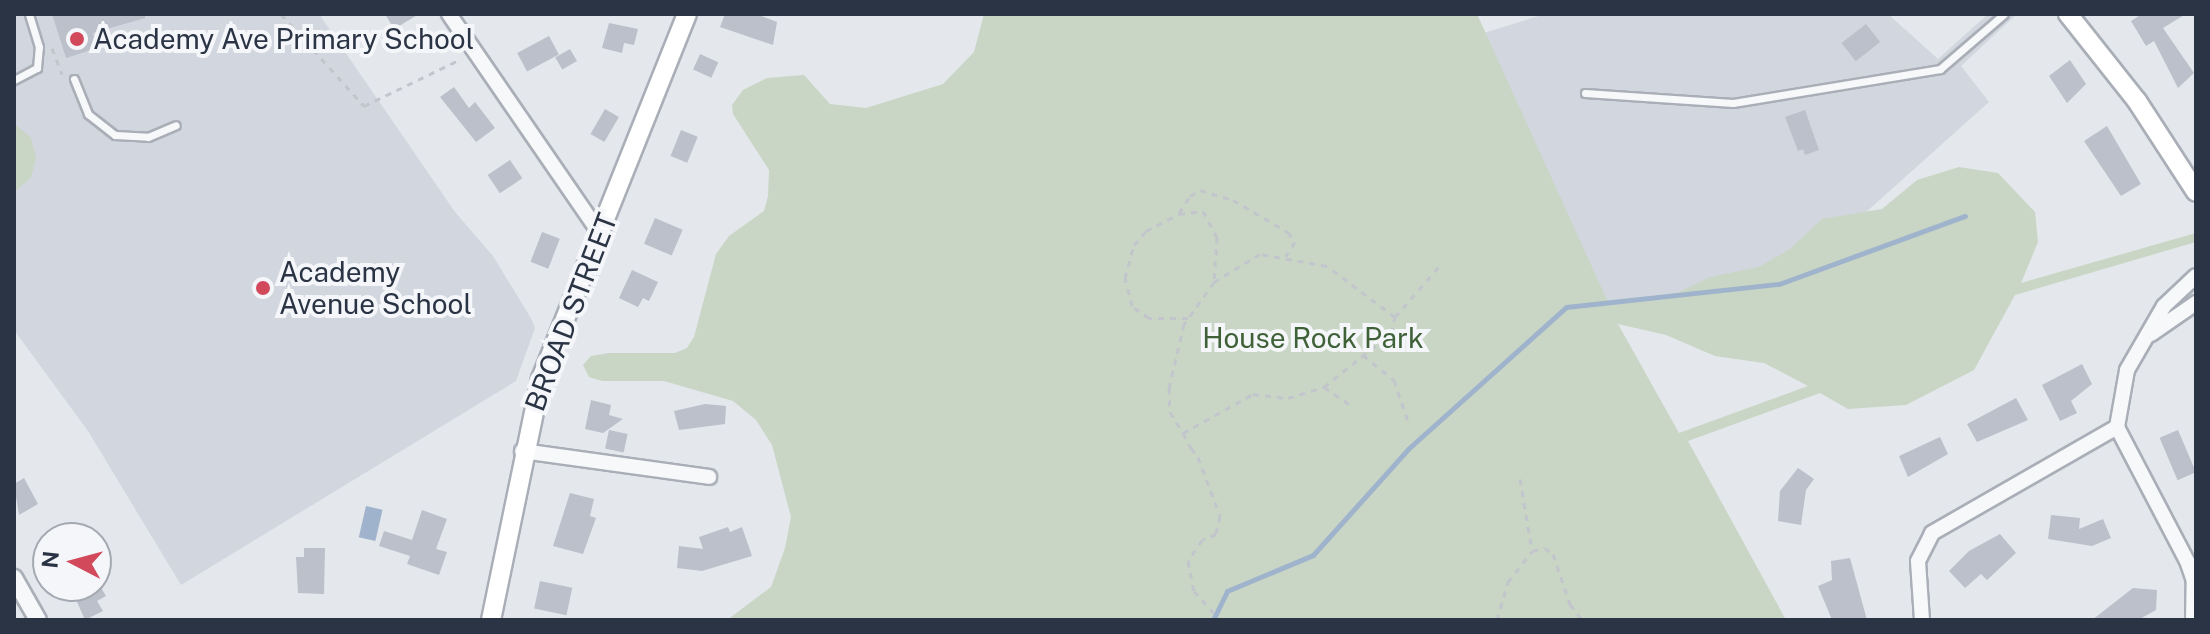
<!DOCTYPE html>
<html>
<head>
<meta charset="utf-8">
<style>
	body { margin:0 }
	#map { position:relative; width:2210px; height:634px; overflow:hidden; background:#e4e7ec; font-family:"Public Sans",sans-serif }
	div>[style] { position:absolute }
	.built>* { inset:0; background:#d2d6de }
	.green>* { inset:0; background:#c9d6c5 }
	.water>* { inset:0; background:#9fb4cc; transform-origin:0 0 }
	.stream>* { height:5px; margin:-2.5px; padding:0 2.5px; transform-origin:2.5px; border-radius:2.5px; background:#9fb4cc }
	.building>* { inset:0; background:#bbc0ca; transform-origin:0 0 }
	.path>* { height:3px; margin-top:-1.5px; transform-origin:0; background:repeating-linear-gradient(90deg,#c2c5cb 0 6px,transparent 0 12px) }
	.roads { filter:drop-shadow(2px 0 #a9aeb7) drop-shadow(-2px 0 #a9aeb7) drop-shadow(0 2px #a9aeb7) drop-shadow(0 -2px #a9aeb7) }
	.service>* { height:7px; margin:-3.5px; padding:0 3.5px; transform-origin:3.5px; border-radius:3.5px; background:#f7f8fa }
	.minor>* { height:14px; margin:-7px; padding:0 7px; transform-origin:7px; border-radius:7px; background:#f7f8fa }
	.tertiary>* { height:16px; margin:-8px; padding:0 8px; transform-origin:8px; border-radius:8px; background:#f7f8fa }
	.secondary>* { height:18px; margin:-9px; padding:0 9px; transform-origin:9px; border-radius:9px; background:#fff }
	.dots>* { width:22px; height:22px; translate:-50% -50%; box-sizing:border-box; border:4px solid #f4f6f9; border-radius:50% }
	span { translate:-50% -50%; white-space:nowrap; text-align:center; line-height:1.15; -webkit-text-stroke:8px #f4f6f9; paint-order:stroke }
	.poi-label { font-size:28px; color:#2b3445 }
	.left { translate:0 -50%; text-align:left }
	.street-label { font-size:28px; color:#2b3445 }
	.park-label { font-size:28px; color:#3f6138 }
	.frame { position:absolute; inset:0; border:16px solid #2b3445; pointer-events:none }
	.north { position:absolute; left:32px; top:522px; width:80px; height:80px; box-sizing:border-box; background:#f4f6f9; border:2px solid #a4a8b1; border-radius:50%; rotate:276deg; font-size:22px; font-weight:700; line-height:32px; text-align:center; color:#2b3445 }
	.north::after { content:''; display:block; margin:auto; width:28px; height:36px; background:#d1495b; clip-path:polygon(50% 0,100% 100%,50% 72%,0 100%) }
</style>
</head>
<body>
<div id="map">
	<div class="built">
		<i style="clip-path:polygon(14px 14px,319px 14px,455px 212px,493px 256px,532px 320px,535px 328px,516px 381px,181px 585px,88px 431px,14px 330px)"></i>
		<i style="clip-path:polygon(1545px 14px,1888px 14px,1938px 59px,1988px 14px,2017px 14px,1961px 66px,1989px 102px,1788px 282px,1616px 320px,1484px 33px)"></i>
	</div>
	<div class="green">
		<i style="clip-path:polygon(evenodd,984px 14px,1477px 14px,1608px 302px,1663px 300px,1710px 277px,1759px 267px,1790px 249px,1822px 219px,1882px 209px,1917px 180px,1959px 167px,1998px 173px,2035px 212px,2038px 242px,2021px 283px,2196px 233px,2196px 242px,2015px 295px,1974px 370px,1906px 405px,1848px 409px,1820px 393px,1688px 441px,1786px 620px,727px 620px,771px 587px,785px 548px,791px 517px,772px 445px,756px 420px,733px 401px,664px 381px,602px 381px,589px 377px,583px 365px,591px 356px,609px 353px,675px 353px,687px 348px,694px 337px,716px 254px,729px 236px,764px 211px,768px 196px,769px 170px,733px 114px,732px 105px,743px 90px,767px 78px,804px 75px,830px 104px,866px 108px,943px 84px,974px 52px,984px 14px,1618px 324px,1666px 335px,1715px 356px,1764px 363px,1808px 386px,1679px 433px,1618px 324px)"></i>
		<i style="clip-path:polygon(14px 123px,31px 138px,36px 158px,31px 178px,14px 192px)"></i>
	</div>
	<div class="water">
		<i style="left:366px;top:506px;width:17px;height:32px;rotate:13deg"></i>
	</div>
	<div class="stream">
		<i style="left:1213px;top:620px;width:32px;rotate:-64deg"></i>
		<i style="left:1227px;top:591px;width:93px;rotate:-22.7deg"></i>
		<i style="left:1313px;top:555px;width:142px;rotate:-48.1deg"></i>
		<i style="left:1408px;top:449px;width:212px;rotate:-41.9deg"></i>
		<i style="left:1566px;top:307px;width:214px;rotate:-6.2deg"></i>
		<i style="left:1779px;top:284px;width:198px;rotate:-20.1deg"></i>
	</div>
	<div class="building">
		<i style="clip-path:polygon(52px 14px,145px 14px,145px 18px,93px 33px,97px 48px,66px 58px)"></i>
		<i style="clip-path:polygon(385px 14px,419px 14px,394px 29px)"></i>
		<i style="clip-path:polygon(725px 14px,756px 14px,777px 22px,773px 45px,720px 27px)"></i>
		<i style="clip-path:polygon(2142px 14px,2186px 14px,2163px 28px,2194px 73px,2178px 88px,2154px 41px,2146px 46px,2131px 21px)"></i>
		<i style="clip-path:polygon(609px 23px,638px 29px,634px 45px,624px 43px,622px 53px,602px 48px)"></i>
		<i style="left:1866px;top:24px;width:23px;height:31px;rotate:52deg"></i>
		<i style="left:549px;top:36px;width:21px;height:36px;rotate:62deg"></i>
		<i style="left:570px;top:49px;width:14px;height:17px;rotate:60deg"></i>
		<i style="left:700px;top:54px;width:20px;height:17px;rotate:24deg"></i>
		<i style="clip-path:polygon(2070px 60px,2086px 84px,2067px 103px,2049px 76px)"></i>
		<i style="clip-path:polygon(454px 87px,469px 108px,475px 102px,495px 128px,476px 142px,440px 97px)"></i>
		<i style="left:605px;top:109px;width:16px;height:29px;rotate:30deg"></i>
		<i style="clip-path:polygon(1805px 110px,1819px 150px,1805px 155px,1803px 149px,1798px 151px,1785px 117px)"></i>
		<i style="clip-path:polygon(2107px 126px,2141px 184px,2121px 196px,2084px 141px)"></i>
		<i style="left:681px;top:130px;width:18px;height:28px;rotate:22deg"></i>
		<i style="left:510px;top:160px;width:22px;height:27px;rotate:56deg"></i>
		<i style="left:655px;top:218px;width:30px;height:28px;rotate:23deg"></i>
		<i style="left:542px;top:232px;width:19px;height:32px;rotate:21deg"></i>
		<i style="clip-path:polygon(632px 270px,658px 282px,649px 301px,643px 298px,638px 307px,619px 298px)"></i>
		<i style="clip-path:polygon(2082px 364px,2092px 384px,2071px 401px,2077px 413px,2060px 421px,2042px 385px)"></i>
		<i style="clip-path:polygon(2016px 398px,2028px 420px,1977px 442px,1967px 424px)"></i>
		<i style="clip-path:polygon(591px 400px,611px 405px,609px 415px,623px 419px,603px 433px,585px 429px)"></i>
		<i style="clip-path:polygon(705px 404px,726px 406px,725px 424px,679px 430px,674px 411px)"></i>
		<i style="left:609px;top:430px;width:19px;height:19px;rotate:12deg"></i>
		<i style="left:2178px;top:430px;width:46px;height:20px;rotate:67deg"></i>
		<i style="clip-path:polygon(1940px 437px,1948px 454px,1908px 477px,1899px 456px)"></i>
		<i style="clip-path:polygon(1798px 468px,1814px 479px,1806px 490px,1801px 525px,1778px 521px,1780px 491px)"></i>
		<i style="clip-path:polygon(24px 478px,38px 504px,19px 515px,14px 484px)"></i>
		<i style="clip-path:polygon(570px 493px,594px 499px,590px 516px,596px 518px,583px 554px,553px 546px)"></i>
		<i style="clip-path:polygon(422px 510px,447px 519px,436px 549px,447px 552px,439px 575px,407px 564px,410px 556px,379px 546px,384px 531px,412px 540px)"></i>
		<i style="clip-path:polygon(2051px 515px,2080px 518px,2079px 529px,2103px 519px,2111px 538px,2092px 546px,2048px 539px)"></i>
		<i style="clip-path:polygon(728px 527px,730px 532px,742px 527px,752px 556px,702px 571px,677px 568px,679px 546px,703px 549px,699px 537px)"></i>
		<i style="clip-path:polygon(2000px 534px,2016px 553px,1987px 580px,1981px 574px,1965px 588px,1949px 571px,1969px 551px)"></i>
		<i style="clip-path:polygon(304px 548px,325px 548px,324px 594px,298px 593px,296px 557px,304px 557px)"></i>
		<i style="clip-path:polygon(1850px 558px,1867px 620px,1832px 620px,1818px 586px,1832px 580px,1831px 561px)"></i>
		<i style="left:540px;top:581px;width:33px;height:28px;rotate:12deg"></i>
		<i style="clip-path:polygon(70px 586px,100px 586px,106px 596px,97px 601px,103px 611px,85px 620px)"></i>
		<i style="clip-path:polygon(2133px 588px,2157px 590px,2156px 610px,2138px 620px,2092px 620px)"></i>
	</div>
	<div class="path">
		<i style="left:281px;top:14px;width:124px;rotate:47.9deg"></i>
		<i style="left:364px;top:106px;width:108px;rotate:-25.9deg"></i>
		<i style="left:52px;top:48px;width:28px;rotate:69deg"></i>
		<i style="left:1179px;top:213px;width:20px;rotate:-57deg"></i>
		<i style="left:1190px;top:196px;width:12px;rotate:-31deg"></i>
		<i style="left:1200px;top:190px;width:34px;rotate:17deg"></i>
		<i style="left:1233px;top:200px;width:64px;rotate:30.2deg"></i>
		<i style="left:1288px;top:232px;width:12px;rotate:55deg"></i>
		<i style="left:1295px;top:242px;width:17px;rotate:123deg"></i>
		<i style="left:1395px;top:317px;width:70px;rotate:-49deg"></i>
		<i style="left:1188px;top:318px;width:39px;rotate:180deg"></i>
		<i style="left:1149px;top:318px;width:21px;rotate:-145deg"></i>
		<i style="left:1132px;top:306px;width:29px;rotate:-104deg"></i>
		<i style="left:1125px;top:278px;width:34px;rotate:-75deg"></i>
		<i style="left:1134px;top:245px;width:18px;rotate:-49deg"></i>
		<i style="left:1146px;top:231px;width:37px;rotate:-27deg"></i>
		<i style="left:1179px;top:214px;width:24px;rotate:-7deg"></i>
		<i style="left:1203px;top:211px;width:30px;rotate:62deg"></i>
		<i style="left:1217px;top:237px;width:45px;rotate:93.8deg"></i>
		<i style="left:1363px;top:355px;width:40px;rotate:39deg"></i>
		<i style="left:1394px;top:380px;width:46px;rotate:71.2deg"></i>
		<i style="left:1324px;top:387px;width:34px;rotate:34deg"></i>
		<i style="left:1183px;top:433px;width:80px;rotate:-29.1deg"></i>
		<i style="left:1253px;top:394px;width:35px;rotate:7deg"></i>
		<i style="left:1288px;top:398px;width:38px;rotate:-17deg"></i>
		<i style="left:1324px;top:387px;width:86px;rotate:-38.9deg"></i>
		<i style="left:1391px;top:333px;width:16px;rotate:-76deg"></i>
		<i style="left:1395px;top:317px;width:85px;rotate:-143.1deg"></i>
		<i style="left:1327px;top:266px;width:68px;rotate:-169.8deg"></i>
		<i style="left:1260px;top:254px;width:54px;rotate:148.7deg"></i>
		<i style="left:1214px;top:282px;width:52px;rotate:125.5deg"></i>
		<i style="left:1184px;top:324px;width:66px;rotate:103.2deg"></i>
		<i style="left:1169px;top:388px;width:24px;rotate:88deg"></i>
		<i style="left:1170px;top:412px;width:25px;rotate:58deg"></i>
		<i style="left:1183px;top:433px;width:17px;rotate:62deg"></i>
		<i style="left:1191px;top:448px;width:11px;rotate:52deg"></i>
		<i style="left:1198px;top:457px;width:63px;rotate:69.6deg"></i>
		<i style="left:1220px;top:516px;width:18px;rotate:103deg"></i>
		<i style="left:1216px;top:534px;width:15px;rotate:157deg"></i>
		<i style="left:1202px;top:540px;width:25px;rotate:124deg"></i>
		<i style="left:1188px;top:561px;width:31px;rotate:79deg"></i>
		<i style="left:1194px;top:591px;width:39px;rotate:48deg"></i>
		<i style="left:1520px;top:479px;width:73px;rotate:80.5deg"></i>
		<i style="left:1532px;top:551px;width:13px;rotate:-13deg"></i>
		<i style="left:1545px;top:548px;width:10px;rotate:37deg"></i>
		<i style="left:1553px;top:554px;width:53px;rotate:71.2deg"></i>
		<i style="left:1570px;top:604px;width:20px;rotate:53deg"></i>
		<i style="left:1293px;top:620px;width:29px"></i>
		<i style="left:1497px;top:620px;width:40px;rotate:-74deg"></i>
		<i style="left:1508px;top:582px;width:39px;rotate:-52deg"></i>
	</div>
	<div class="roads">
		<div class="service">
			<i style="left:74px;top:79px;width:38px;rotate:68deg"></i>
			<i style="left:88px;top:114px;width:34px;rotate:38deg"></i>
			<i style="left:115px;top:135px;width:33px;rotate:3deg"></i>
			<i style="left:148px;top:137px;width:30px;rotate:-23deg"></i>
			<i style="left:14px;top:80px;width:26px;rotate:-28deg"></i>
			<i style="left:37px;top:68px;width:21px;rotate:-85deg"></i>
			<i style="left:39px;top:47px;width:34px;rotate:-107deg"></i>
			<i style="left:1585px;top:93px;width:148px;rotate:3.9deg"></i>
			<i style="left:1733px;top:103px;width:210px;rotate:-9.3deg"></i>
			<i style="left:1940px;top:69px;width:84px;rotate:-40.7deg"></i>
		</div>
		<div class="minor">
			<i style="left:449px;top:14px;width:267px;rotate:55.5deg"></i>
			<i style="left:2151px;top:334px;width:55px;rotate:-34.6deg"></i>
			<i style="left:522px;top:451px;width:189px;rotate:7.9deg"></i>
			<i style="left:1922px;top:620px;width:59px;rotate:-93.9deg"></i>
			<i style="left:1918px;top:561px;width:31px;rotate:-63deg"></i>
			<i style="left:1932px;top:533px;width:213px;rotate:-29.8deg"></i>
			<i style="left:2193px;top:620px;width:39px;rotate:-89deg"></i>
			<i style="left:2194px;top:581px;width:21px;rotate:-109deg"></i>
			<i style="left:2187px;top:561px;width:151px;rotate:-117.6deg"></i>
			<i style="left:2117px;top:427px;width:58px;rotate:-80deg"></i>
			<i style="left:2127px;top:370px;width:74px;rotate:-60deg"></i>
			<i style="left:2164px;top:306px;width:44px;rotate:-43.2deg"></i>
		</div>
		<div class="tertiary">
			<i style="left:14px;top:578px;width:48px;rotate:60.3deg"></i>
		</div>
		<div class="secondary">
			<i style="left:2068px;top:14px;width:111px;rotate:51.6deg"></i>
			<i style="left:2137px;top:101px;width:108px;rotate:57deg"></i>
			<i style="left:491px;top:620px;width:246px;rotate:-78.3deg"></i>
			<i style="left:541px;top:379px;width:393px;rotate:-68.2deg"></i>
		</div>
	</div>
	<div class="dots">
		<i style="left:77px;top:39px;background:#d1495b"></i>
		<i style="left:263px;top:288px;background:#d1495b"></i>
	</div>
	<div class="poi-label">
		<span class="left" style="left:93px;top:39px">Academy Ave Primary School</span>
		<span class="left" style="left:279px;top:288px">Academy<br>Avenue School</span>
	</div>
	<div class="street-label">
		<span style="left:571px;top:312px;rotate:-69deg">BROAD STREET</span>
	</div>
	<div class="park-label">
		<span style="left:1313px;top:338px">House Rock Park</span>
	</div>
	<div class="frame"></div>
	<div class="north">N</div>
</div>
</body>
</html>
